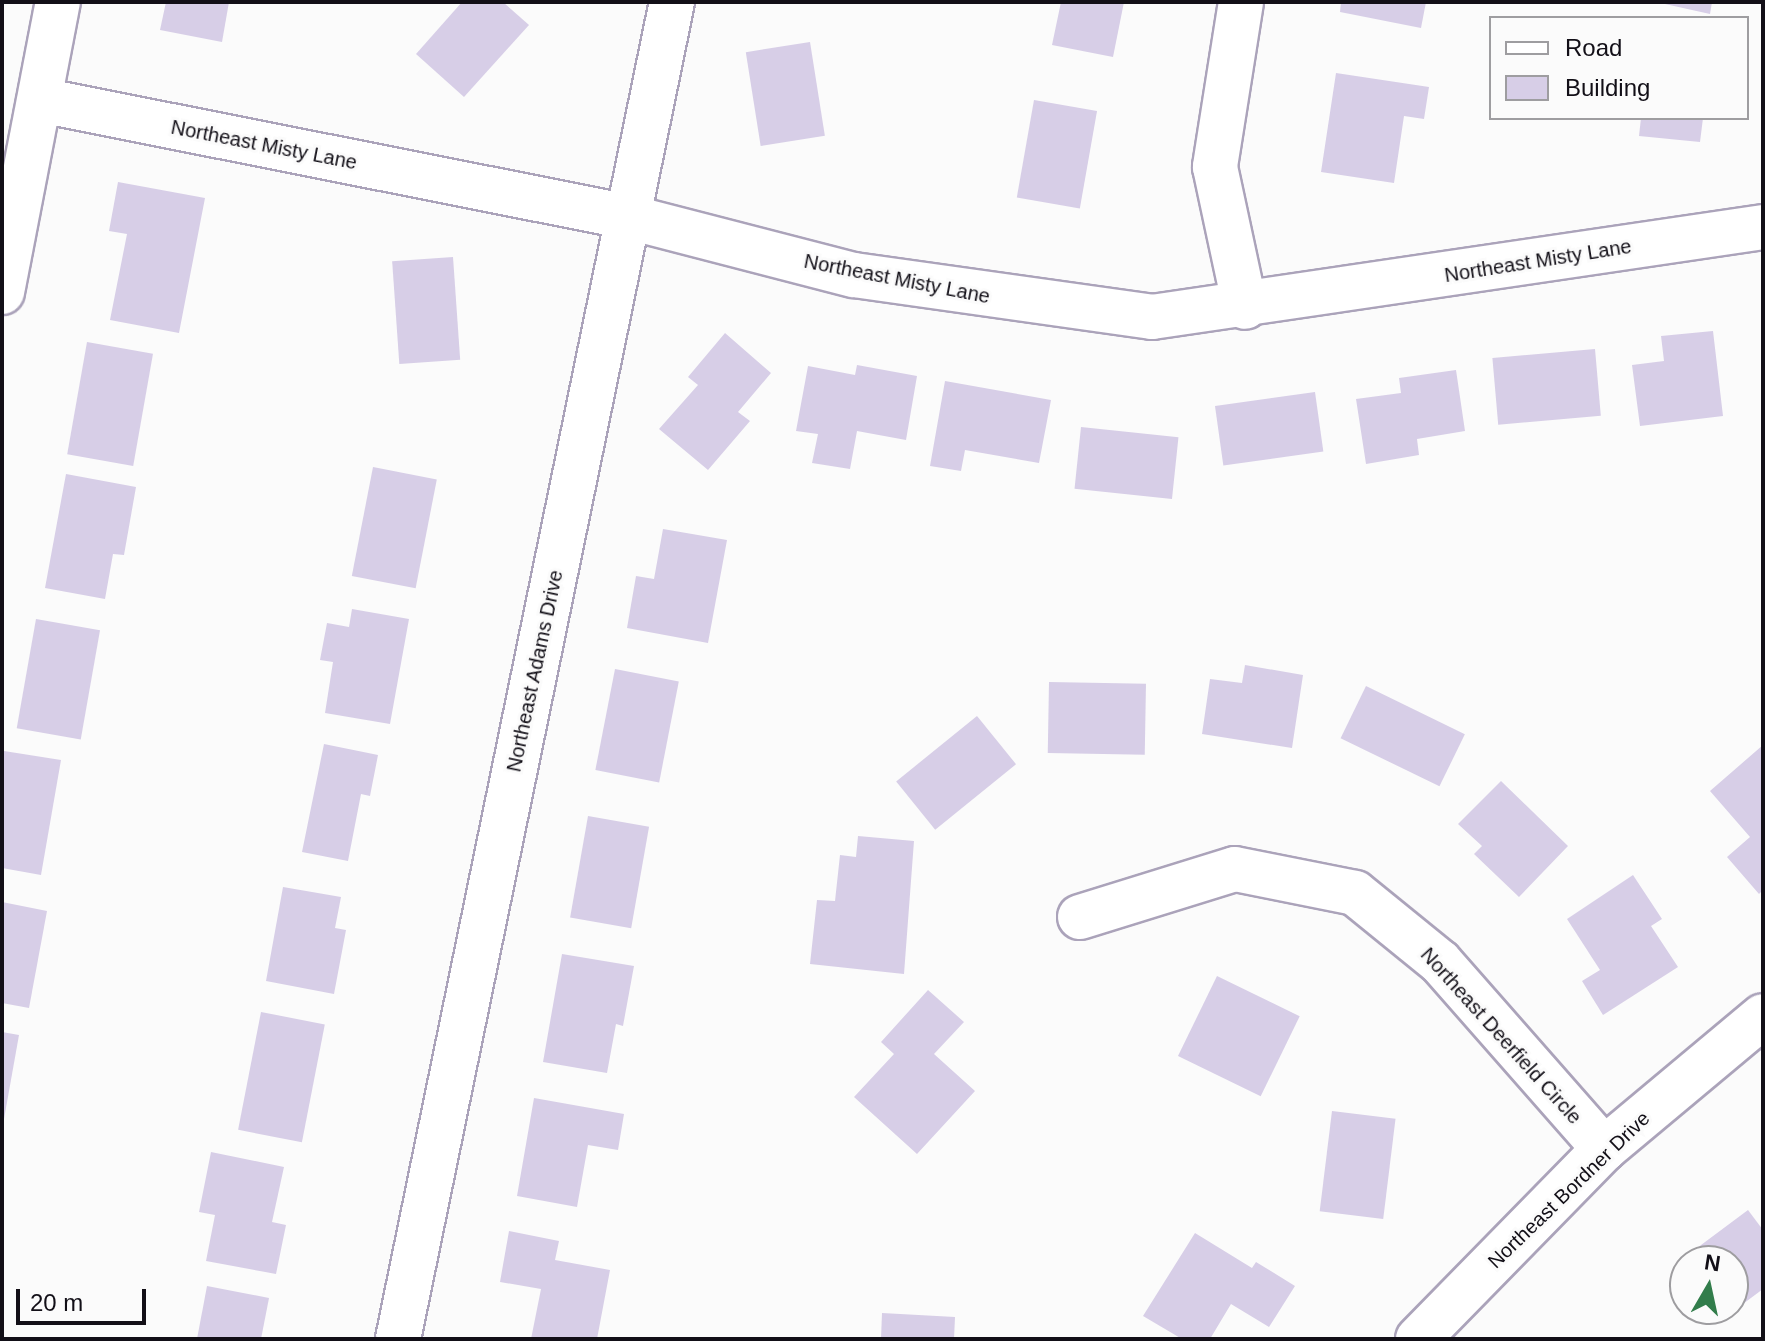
<!DOCTYPE html>
<html>
<head>
<meta charset="utf-8">
<style>
	body { margin:0 }
	#map { position:relative; width:1765px; height:1341px; overflow:hidden; background:#fbfbfb; font-family:Helvetica,sans-serif }
	div>[style] { position:absolute }
	.building>* { inset:0; background:#d7cee7; transform-origin:0 0 }
	.roads { filter:drop-shadow(2px 0 #aba3ba) drop-shadow(-2px 0 #aba3ba) drop-shadow(0 2px #aba3ba) drop-shadow(0 -2px #aba3ba) }
	.minor>* { height:44px; margin:-22px; padding:0 22px; transform-origin:22px; border-radius:22px; background:#fff }
	span { translate:-50% -50%; white-space:nowrap; text-align:center; line-height:1.15; -webkit-text-stroke:6px #fbfbfb; paint-order:stroke }
	.street-label { font-size:20px; color:#120f17 }
	.frame { position:absolute; inset:0; border:4px solid #120f17; pointer-events:none }
	.legend { position:absolute; left:1489px; top:16px; width:260px; height:104px; box-sizing:border-box; background:#fbfbfb; border:2px solid #9e9da0; margin:0; padding:10px 14px; list-style:none; font-size:24px; color:#120f17 }
	.legend li { display:flex; align-items:center; gap:16px; height:40px }
	.legend b { width:40px; border:2px solid #9e9da0 }
	.north { position:absolute; left:1669px; top:1245px; width:80px; height:80px; box-sizing:border-box; background:#fbfbfb; border:2px solid #9e9da0; border-radius:50%; rotate:9deg; font-size:22px; font-weight:700; line-height:32px; text-align:center; color:#120f17 }
	.north::after { content:''; display:block; margin:auto; width:28px; height:36px; background:#327d4b; clip-path:polygon(50% 0,100% 100%,50% 72%,0 100%) }
	.scale { position:absolute; left:16px; top:1289px; width:130px; height:36px; box-sizing:border-box; border:4px solid #120f17; border-top:0; padding-left:10px; font-size:24px; line-height:28px; white-space:nowrap; color:#120f17; -webkit-text-stroke:6px #fbfbfb; paint-order:stroke }
</style>
</head>
<body>
<div id="map">
	<div class="building">
		<i style="clip-path:polygon(166px 2px,229px 2px,222px 42px,160px 30px)"></i>
		<i style="clip-path:polygon(462px 2px,503px 2px,529px 25px,464px 97px,416px 54px)"></i>
		<i style="clip-path:polygon(1061px 2px,1124px 2px,1113px 57px,1052px 45px)"></i>
		<i style="clip-path:polygon(1341px 2px,1426px 2px,1421px 28px,1340px 12px)"></i>
		<i style="clip-path:polygon(1656px 2px,1712px 2px,1710px 14px)"></i>
		<i style="left:810px;top:42px;width:95px;height:65px;rotate:81deg"></i>
		<i style="clip-path:polygon(1336px 73px,1429px 87px,1424px 119px,1404px 116px,1394px 183px,1321px 172px)"></i>
		<i style="left:1034px;top:100px;width:64px;height:99px;rotate:10deg"></i>
		<i style="clip-path:polygon(1641px 118px,1703px 118px,1700px 142px,1639px 136px)"></i>
		<i style="clip-path:polygon(118px 182px,205px 198px,179px 333px,110px 320px,127px 234px,109px 231px)"></i>
		<i style="left:453px;top:257px;width:103px;height:61px;rotate:86deg"></i>
		<i style="clip-path:polygon(1713px 331px,1723px 416px,1640px 426px,1632px 365px,1664px 361px,1661px 336px)"></i>
		<i style="clip-path:polygon(725px 333px,771px 373px,738px 412px,750px 421px,708px 470px,659px 429px,698px 385px,688px 377px)"></i>
		<i style="left:87px;top:342px;width:67px;height:114px;rotate:10deg"></i>
		<i style="left:1595px;top:349px;width:67px;height:103px;rotate:85deg"></i>
		<i style="clip-path:polygon(857px 365px,917px 376px,906px 440px,857px 431px,850px 469px,812px 463px,818px 434px,796px 431px,808px 366px,855px 375px)"></i>
		<i style="clip-path:polygon(1456px 370px,1465px 431px,1417px 439px,1419px 455px,1366px 464px,1356px 399px,1401px 393px,1399px 378px)"></i>
		<i style="clip-path:polygon(945px 381px,1051px 400px,1039px 463px,965px 450px,961px 471px,930px 466px)"></i>
		<i style="left:1315px;top:392px;width:60px;height:101px;rotate:82deg"></i>
		<i style="left:1081px;top:427px;width:98px;height:62px;rotate:6deg"></i>
		<i style="left:373px;top:467px;width:65px;height:111px;rotate:11deg"></i>
		<i style="clip-path:polygon(66px 474px,136px 487px,124px 555px,113px 554px,105px 599px,45px 588px)"></i>
		<i style="clip-path:polygon(663px 529px,727px 540px,708px 643px,627px 628px,636px 576px,654px 579px)"></i>
		<i style="clip-path:polygon(352px 609px,409px 619px,390px 724px,325px 713px,333px 662px,320px 660px,327px 623px,349px 627px)"></i>
		<i style="left:36px;top:619px;width:65px;height:111px;rotate:10deg"></i>
		<i style="clip-path:polygon(1245px 665px,1303px 675px,1292px 748px,1202px 734px,1210px 679px,1242px 683px)"></i>
		<i style="left:615px;top:669px;width:65px;height:103px;rotate:11deg"></i>
		<i style="left:1049px;top:682px;width:97px;height:71px;rotate:1deg"></i>
		<i style="left:1366px;top:686px;width:110px;height:58px;rotate:26deg"></i>
		<i style="left:977px;top:716px;width:62px;height:104px;rotate:51deg"></i>
		<i style="clip-path:polygon(324px 744px,378px 755px,370px 796px,361px 794px,348px 861px,302px 852px)"></i>
		<i style="clip-path:polygon(1763px 745px,1763px 890px,1759px 894px,1727px 857px,1750px 837px,1710px 791px)"></i>
		<i style="clip-path:polygon(4px 751px,61px 760px,41px 875px,2px 868px)"></i>
		<i style="clip-path:polygon(1501px 781px,1568px 846px,1519px 897px,1474px 854px,1482px 846px,1458px 824px)"></i>
		<i style="left:588px;top:816px;width:62px;height:103px;rotate:10deg"></i>
		<i style="clip-path:polygon(858px 836px,914px 841px,904px 974px,810px 964px,817px 900px,835px 901px,840px 855px,856px 857px)"></i>
		<i style="clip-path:polygon(1633px 875px,1662px 919px,1651px 926px,1678px 967px,1603px 1015px,1582px 981px,1600px 970px,1567px 919px)"></i>
		<i style="clip-path:polygon(283px 887px,341px 897px,335px 928px,346px 930px,334px 994px,266px 981px)"></i>
		<i style="clip-path:polygon(2px 902px,47px 911px,29px 1008px,2px 1003px)"></i>
		<i style="clip-path:polygon(562px 954px,634px 966px,623px 1026px,616px 1024px,607px 1073px,543px 1062px)"></i>
		<i style="left:1217px;top:976px;width:92px;height:89px;rotate:26deg"></i>
		<i style="clip-path:polygon(928px 990px,964px 1022px,934px 1054px,975px 1091px,917px 1154px,854px 1097px,894px 1054px,881px 1042px)"></i>
		<i style="left:261px;top:1012px;width:65px;height:120px;rotate:11deg"></i>
		<i style="clip-path:polygon(2px 1032px,19px 1035px,4px 1119px,2px 1119px)"></i>
		<i style="clip-path:polygon(534px 1098px,624px 1114px,618px 1150px,588px 1145px,577px 1207px,517px 1196px)"></i>
		<i style="left:1332px;top:1111px;width:64px;height:101px;rotate:7deg"></i>
		<i style="clip-path:polygon(211px 1152px,284px 1167px,272px 1222px,286px 1225px,276px 1274px,206px 1261px,215px 1215px,199px 1212px)"></i>
		<i style="clip-path:polygon(1748px 1210px,1763px 1230px,1763px 1289px,1716px 1324px,1705px 1309px,1733px 1309px,1733px 1261px,1707px 1261px,1697px 1248px)"></i>
		<i style="clip-path:polygon(509px 1231px,559px 1241px,555px 1260px,610px 1270px,597px 1339px,531px 1339px,541px 1289px,500px 1282px)"></i>
		<i style="clip-path:polygon(1195px 1233px,1252px 1268px,1256px 1262px,1295px 1286px,1269px 1327px,1231px 1304px,1210px 1339px,1182px 1339px,1143px 1316px)"></i>
		<i style="clip-path:polygon(207px 1286px,269px 1298px,261px 1339px,197px 1339px)"></i>
		<i style="clip-path:polygon(882px 1313px,955px 1317px,954px 1339px,881px 1339px)"></i>
	</div>
	<div class="roads">
		<div class="minor">
			<i style="left:1241px;top:2px;width:167px;rotate:99deg"></i>
			<i style="left:1215px;top:167px;width:143px;rotate:77.9deg"></i>
			<i style="left:40px;top:100px;width:601px;rotate:11.24deg"></i>
			<i style="left:629px;top:217px;width:232px;rotate:14.5deg"></i>
			<i style="left:854px;top:275px;width:301px;rotate:8deg"></i>
			<i style="left:1152px;top:317px;width:618px;rotate:-8.38deg"></i>
			<i style="left:2px;top:292px;width:295px;rotate:-79.1deg"></i>
			<i style="left:1080px;top:917px;width:162px;rotate:-17.2deg"></i>
			<i style="left:1235px;top:869px;width:122px;rotate:11.3deg"></i>
			<i style="left:1355px;top:893px;width:109px;rotate:39.1deg"></i>
			<i style="left:1440px;top:962px;width:249px;rotate:48.7deg"></i>
			<i style="left:398px;top:1339px;width:1365px;rotate:-78.42deg"></i>
			<i style="left:1418px;top:1339px;width:266px;rotate:-45.6deg"></i>
			<i style="left:1604px;top:1149px;width:207px;rotate:-39.9deg"></i>
		</div>
	</div>
	<div class="street-label">
		<span style="left:264px;top:145px;rotate:11deg">Northeast Misty Lane</span>
		<span style="left:1538px;top:261px;rotate:-9deg">Northeast Misty Lane</span>
		<span style="left:897px;top:279px;rotate:11deg">Northeast Misty Lane</span>
		<span style="left:535px;top:671px;rotate:-78deg">Northeast Adams Drive</span>
		<span style="left:1501px;top:1036px;rotate:48deg">Northeast Deerfield Circle</span>
		<span style="left:1569px;top:1190px;rotate:-44deg">Northeast Bordner Drive</span>
	</div>
	<div class="frame"></div>
	<ul class="legend">
	<li><b style="height:10px;background:#fff"></b>Road</li>
	<li><b style="height:22px;background:#d7cee7"></b>Building</li>
	</ul>
	<div class="north">N</div>
	<div class="scale">20 m</div>
</div>
</body>
</html>
